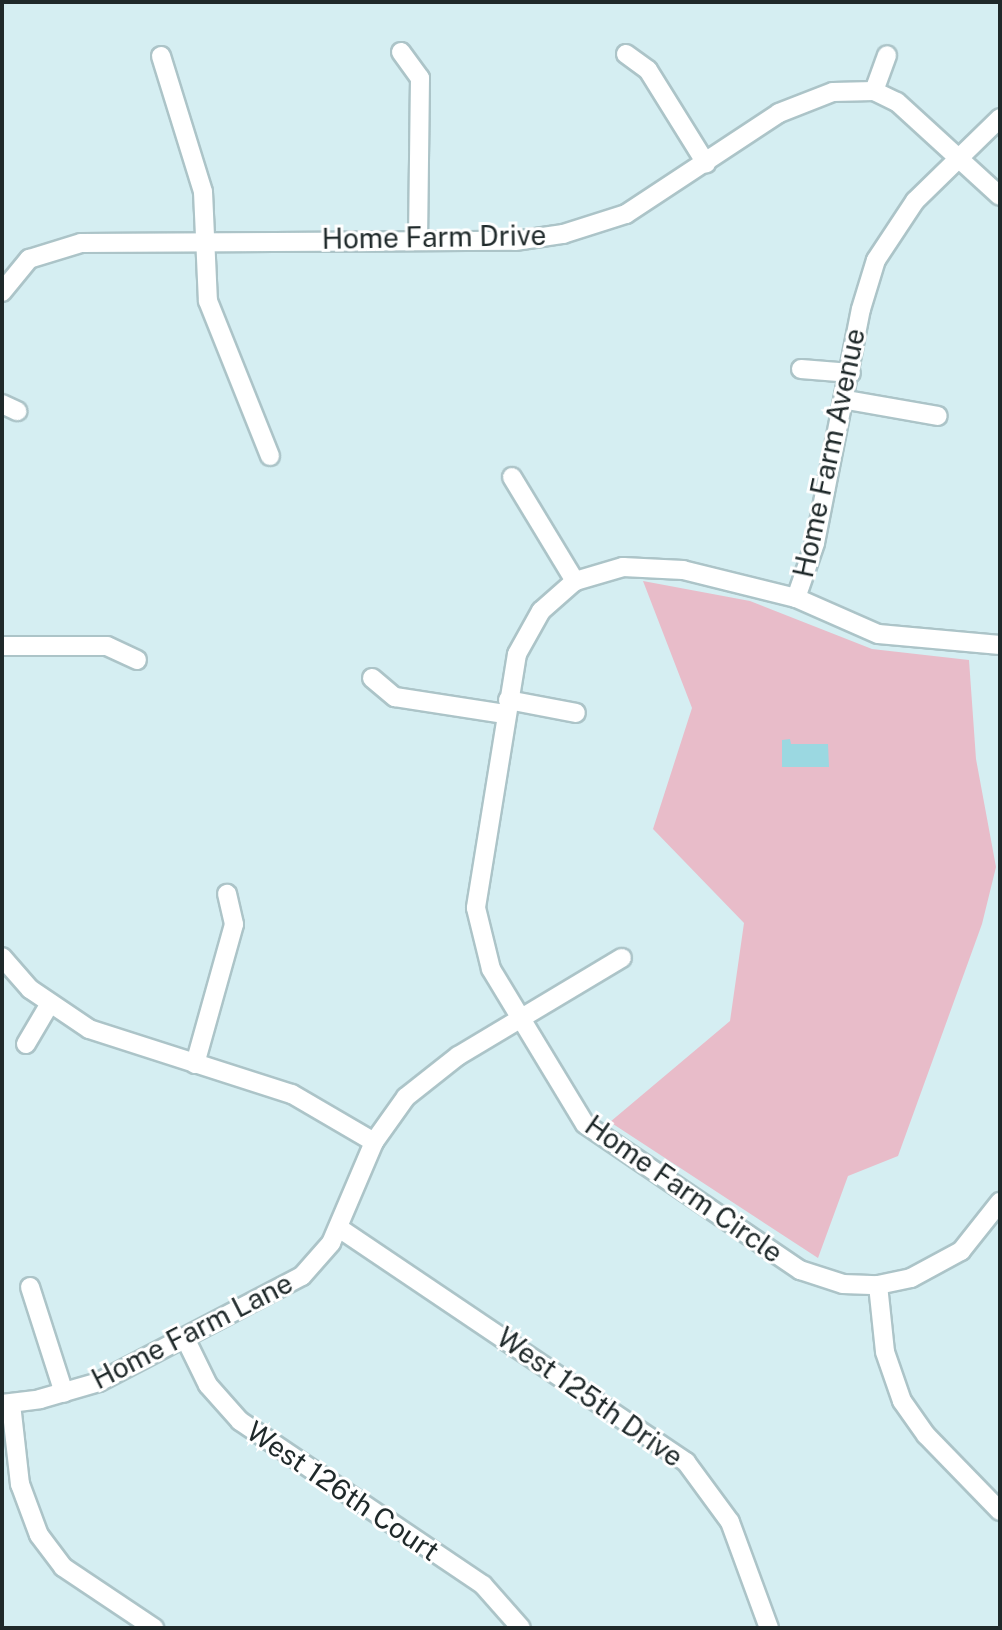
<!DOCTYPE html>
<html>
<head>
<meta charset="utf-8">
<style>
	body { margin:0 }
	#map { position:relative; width:1002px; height:1630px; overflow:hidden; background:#d5eef2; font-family:"Public Sans",sans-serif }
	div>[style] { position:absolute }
	.green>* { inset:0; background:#e8bcc9 }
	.water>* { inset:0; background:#9bd8e1 }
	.roads { filter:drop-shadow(2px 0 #acc4c8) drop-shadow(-2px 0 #acc4c8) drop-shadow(0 2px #acc4c8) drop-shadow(0 -2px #acc4c8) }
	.minor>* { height:18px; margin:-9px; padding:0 9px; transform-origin:9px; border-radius:9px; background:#fff }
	span { translate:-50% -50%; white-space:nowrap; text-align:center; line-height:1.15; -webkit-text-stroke:6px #fff; paint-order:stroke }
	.street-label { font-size:28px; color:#1f292a }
	.frame { position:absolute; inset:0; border:4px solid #1f292a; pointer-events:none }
</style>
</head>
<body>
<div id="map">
	<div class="green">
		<i style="clip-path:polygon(643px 581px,750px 601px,872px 649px,969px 660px,976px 759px,996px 867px,982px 924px,898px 1156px,848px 1176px,818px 1258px,610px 1122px,730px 1021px,744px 923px,653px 829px,692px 708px)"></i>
	</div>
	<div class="water">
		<i style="clip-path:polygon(790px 739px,791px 744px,828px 744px,829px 767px,782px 767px,782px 740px)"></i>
	</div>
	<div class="roads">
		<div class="minor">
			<i style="left:401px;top:52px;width:32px;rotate:54deg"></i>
			<i style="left:420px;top:78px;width:160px;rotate:90.7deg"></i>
			<i style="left:626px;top:54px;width:27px;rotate:36deg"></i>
			<i style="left:648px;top:70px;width:110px;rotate:58.1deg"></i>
			<i style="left:161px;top:56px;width:142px;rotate:72.8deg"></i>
			<i style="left:203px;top:192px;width:109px;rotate:87.4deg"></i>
			<i style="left:208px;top:301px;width:167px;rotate:68.2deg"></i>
			<i style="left:874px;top:91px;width:38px;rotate:-70deg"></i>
			<i style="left:2px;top:292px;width:43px;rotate:-50.7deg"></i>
			<i style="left:29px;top:259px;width:54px;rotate:-17.1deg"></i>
			<i style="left:81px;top:243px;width:434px;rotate:-0.3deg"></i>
			<i style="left:515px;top:241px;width:49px;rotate:-8.3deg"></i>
			<i style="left:563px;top:234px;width:66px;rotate:-17.6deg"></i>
			<i style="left:626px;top:214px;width:183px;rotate:-33.4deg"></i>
			<i style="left:779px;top:113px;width:58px;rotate:-21.3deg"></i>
			<i style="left:833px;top:92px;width:41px;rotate:-1.4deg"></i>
			<i style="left:874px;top:91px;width:25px;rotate:26deg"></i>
			<i style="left:897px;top:102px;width:139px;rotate:42.4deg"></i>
			<i style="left:801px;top:369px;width:50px;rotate:4.6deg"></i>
			<i style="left:847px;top:400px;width:92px;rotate:10deg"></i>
			<i style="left:2px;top:404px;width:17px;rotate:25deg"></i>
			<i style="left:512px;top:477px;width:122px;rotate:58.8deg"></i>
			<i style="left:796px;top:598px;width:58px;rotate:-70.9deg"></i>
			<i style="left:815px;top:543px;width:238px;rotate:-78.9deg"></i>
			<i style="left:861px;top:309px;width:51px;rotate:-73deg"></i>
			<i style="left:876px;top:260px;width:71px;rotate:-56.5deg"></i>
			<i style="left:915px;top:201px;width:119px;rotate:-44.3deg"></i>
			<i style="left:1000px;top:645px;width:122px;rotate:-174.8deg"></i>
			<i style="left:878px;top:634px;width:90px;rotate:-156.3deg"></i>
			<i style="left:796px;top:598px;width:116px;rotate:-166.1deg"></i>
			<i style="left:683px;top:570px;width:60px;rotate:-177.1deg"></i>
			<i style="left:623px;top:567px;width:50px;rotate:163.7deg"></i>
			<i style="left:575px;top:581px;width:45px;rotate:138.6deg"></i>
			<i style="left:541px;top:611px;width:49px;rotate:119.2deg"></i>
			<i style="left:517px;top:654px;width:257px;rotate:99.2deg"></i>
			<i style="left:476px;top:908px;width:63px;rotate:76.2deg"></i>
			<i style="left:491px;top:969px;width:181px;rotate:58.8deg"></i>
			<i style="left:585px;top:1124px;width:260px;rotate:34.2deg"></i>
			<i style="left:800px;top:1270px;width:45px;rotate:18deg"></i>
			<i style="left:843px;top:1284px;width:35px;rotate:2deg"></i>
			<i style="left:878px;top:1285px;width:34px;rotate:-12deg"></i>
			<i style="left:911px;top:1278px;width:57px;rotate:-28.4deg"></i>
			<i style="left:961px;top:1251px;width:63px;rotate:-51.5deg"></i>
			<i style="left:2px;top:646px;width:105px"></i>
			<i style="left:107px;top:646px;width:33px;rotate:25deg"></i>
			<i style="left:372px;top:678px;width:30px;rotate:40deg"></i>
			<i style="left:395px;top:697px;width:111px;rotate:8.8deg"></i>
			<i style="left:508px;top:700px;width:69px;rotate:10.8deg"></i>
			<i style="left:2px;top:957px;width:43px;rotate:48.8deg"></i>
			<i style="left:30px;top:989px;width:71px;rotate:34.1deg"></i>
			<i style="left:89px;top:1029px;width:213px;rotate:17.8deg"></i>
			<i style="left:292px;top:1094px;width:95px;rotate:30.3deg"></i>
			<i style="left:26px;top:1044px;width:45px;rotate:-59.5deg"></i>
			<i style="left:195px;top:1064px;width:145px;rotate:-74.4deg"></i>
			<i style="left:234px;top:924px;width:31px;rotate:-103deg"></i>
			<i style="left:339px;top:1228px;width:419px;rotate:34deg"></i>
			<i style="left:686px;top:1462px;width:74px;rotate:53.7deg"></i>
			<i style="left:730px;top:1522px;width:113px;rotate:69.8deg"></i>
			<i style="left:878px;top:1285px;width:67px;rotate:84deg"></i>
			<i style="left:885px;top:1352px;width:52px;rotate:70.9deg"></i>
			<i style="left:902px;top:1401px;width:42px;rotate:54.8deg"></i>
			<i style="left:926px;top:1435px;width:106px;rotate:45.8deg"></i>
			<i style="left:30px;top:1287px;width:111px;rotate:72.2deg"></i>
			<i style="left:185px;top:1338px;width:52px;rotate:63.9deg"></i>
			<i style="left:208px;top:1385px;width:48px;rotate:48.4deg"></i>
			<i style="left:240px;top:1421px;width:293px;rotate:34deg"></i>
			<i style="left:483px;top:1585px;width:57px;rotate:48.5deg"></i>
			<i style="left:2px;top:1404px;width:38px;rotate:-7deg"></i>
			<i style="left:40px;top:1399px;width:61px;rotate:-16.1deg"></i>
			<i style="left:99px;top:1382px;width:229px;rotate:-27.6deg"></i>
			<i style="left:302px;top:1276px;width:44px;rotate:-48.7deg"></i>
			<i style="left:331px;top:1243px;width:110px;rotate:-66.9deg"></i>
			<i style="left:374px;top:1142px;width:55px;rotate:-54.6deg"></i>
			<i style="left:406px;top:1097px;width:66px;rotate:-38.3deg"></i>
			<i style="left:458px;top:1056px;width:191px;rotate:-30.9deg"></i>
			<i style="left:11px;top:1404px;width:81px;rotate:83.6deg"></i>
			<i style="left:20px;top:1484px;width:54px;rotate:69.6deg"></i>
			<i style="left:39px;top:1535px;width:40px;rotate:53deg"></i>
			<i style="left:63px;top:1567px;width:110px;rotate:33.8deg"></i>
		</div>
	</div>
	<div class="street-label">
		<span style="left:434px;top:237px;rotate:-1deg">Home Farm Drive</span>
		<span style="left:829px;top:453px;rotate:-78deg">Home Farm Avenue</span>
		<span style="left:684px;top:1189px;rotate:35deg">Home Farm Circle</span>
		<span style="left:192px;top:1331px;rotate:-27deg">Home Farm Lane</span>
		<span style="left:590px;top:1397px;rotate:35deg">West 125th Drive</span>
		<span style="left:343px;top:1491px;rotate:34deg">West 126th Court</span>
	</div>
	<div class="frame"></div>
</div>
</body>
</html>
